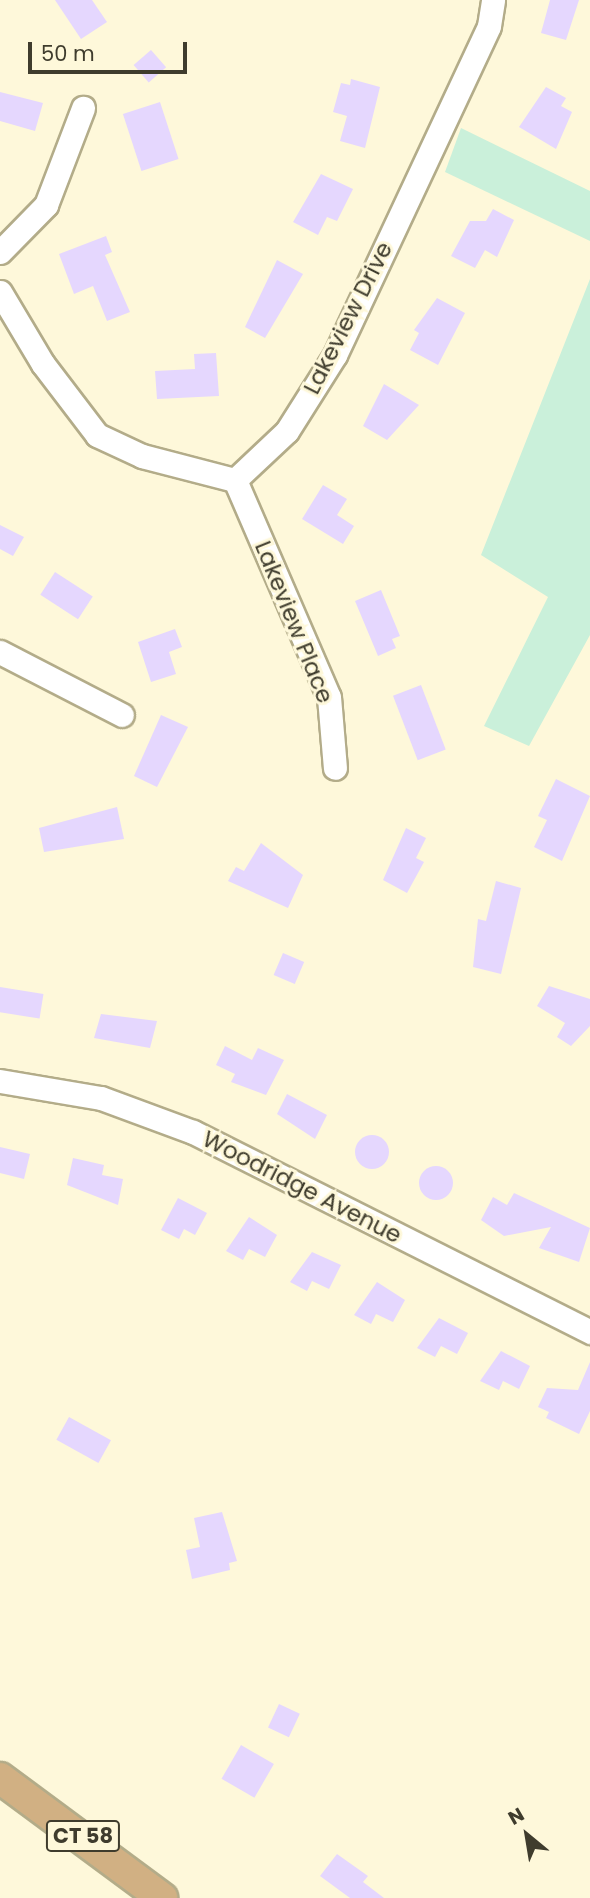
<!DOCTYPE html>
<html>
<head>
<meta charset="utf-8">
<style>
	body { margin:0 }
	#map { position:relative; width:590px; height:1898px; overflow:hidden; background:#fef8da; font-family:Poppins,sans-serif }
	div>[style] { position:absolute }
	.green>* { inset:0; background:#caf0da }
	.building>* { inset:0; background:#e5d7fe; transform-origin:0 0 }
	.round { border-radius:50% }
	.roads { filter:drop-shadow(2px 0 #b3ac89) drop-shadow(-2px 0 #b3ac89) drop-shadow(0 2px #b3ac89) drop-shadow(0 -2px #b3ac89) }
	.minor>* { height:23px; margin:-11.5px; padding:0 11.5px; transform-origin:11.5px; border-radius:11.5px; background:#fff }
	.major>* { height:30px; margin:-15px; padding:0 15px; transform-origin:15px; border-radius:15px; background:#d1b083 }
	span { translate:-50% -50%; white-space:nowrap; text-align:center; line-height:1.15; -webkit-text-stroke:6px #fef8da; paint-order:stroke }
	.shield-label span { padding:2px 5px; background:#fef8da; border:2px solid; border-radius:5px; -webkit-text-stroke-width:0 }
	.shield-label { font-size:21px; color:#3f3c2d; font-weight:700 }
	.street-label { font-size:23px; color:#3f3c2d }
	.north { position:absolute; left:492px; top:1800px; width:70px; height:70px; -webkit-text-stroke:5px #fef8da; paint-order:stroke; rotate:330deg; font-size:19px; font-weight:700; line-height:28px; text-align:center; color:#3f3c2d }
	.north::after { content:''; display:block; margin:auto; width:24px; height:32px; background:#3f3c2d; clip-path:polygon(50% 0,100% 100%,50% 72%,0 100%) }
	.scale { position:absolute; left:28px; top:42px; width:159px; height:32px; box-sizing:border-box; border:4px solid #3f3c2d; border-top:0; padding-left:9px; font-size:21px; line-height:24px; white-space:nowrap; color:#3f3c2d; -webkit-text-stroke:5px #fef8da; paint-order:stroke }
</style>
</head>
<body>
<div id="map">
	<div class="green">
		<i style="clip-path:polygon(461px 128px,590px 191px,590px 241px,445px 172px)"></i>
		<i style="clip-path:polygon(590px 279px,590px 635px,529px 746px,484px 726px,548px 597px,481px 555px)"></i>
	</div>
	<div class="building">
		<i style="clip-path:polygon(55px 0,92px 0,107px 22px,81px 39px)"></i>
		<i style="clip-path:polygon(550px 0,579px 0,566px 40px,541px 33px)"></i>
		<i style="left:151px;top:50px;width:23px;height:23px;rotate:49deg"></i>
		<i style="clip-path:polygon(351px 79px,380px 87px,365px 148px,340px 141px,347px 116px,333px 112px,341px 83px,350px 85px)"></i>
		<i style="clip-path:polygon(546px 87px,566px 98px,561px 106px,572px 112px,556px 149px,519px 127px)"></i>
		<i style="clip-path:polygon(0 92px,43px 103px,35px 131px,0 121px)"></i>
		<i style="left:160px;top:102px;width:60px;height:39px;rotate:72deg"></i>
		<i style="clip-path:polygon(321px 174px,353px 189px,337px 221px,327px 217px,318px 235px,293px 222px)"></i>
		<i style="clip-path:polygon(493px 209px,514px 220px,497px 257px,485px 250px,475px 268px,451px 256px,470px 221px,486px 221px)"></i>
		<i style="clip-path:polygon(106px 236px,112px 252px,105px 255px,130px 312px,107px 321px,93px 286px,74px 294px,59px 254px)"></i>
		<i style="clip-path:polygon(277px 260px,303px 274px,265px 338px,245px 327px)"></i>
		<i style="clip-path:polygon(437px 298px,465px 313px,438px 365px,410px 350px,419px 333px,414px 330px)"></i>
		<i style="clip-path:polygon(216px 353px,219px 396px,157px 399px,155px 371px,195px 369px,194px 354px)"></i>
		<i style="clip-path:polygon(384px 384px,419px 405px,387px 440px,363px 426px)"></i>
		<i style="clip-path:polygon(323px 485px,347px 499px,337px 515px,354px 526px,343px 544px,302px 519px)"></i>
		<i style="clip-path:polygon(0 525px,24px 537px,13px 556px,0 549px)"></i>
		<i style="left:55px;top:572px;width:45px;height:27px;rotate:33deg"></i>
		<i style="clip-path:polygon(381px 590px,400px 636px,392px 639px,396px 648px,378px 656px,355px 601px)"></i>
		<i style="clip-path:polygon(175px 629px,182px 647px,169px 652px,176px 674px,151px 682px,138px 642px)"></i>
		<i style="left:421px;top:685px;width:69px;height:30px;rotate:69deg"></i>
		<i style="clip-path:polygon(161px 715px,188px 727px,157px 787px,134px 776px)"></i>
		<i style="clip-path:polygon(556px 779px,590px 796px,562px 861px,534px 847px,547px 820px,538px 816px)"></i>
		<i style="clip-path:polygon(117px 807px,124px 839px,44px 852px,39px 828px)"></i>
		<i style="clip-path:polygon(406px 828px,426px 838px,416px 858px,424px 862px,407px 893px,383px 880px)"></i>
		<i style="clip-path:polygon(261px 843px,303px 875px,288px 908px,228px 881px,236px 867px,244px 871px)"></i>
		<i style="clip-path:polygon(496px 881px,521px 888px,501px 974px,473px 967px,478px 919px,486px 921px)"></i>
		<i style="left:283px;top:953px;width:23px;height:24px;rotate:23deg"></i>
		<i style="clip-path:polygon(549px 986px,590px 999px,590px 1026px,571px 1046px,557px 1037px,565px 1023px,537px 1006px)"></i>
		<i style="left:0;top:987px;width:44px;height:25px;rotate:9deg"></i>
		<i style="clip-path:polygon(101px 1014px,157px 1021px,150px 1048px,94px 1038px)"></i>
		<i style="clip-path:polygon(225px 1046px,252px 1060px,258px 1048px,284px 1060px,266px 1095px,231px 1082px,235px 1074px,216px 1065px)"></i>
		<i style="clip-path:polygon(287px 1094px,327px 1115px,315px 1139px,277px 1114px)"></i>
		<i class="round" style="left:355px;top:1135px;width:34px;height:34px"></i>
		<i style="clip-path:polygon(0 1147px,30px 1154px,24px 1179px,0 1173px)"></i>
		<i style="clip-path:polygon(73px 1158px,104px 1165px,102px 1175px,123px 1179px,118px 1205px,67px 1185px)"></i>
		<i class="round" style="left:419px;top:1166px;width:34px;height:34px"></i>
		<i style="clip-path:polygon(514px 1193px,590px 1228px,579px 1262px,539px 1248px,551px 1227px,504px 1236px,481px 1220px,493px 1197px,507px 1205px)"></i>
		<i style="clip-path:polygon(178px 1198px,207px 1213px,195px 1235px,184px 1229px,179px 1239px,161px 1230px)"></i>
		<i style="clip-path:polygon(249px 1217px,277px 1235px,265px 1257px,249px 1249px,243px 1260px,226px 1251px)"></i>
		<i style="clip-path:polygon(312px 1252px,341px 1265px,329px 1289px,312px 1281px,307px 1291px,290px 1282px)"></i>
		<i style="clip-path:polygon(377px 1282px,405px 1300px,393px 1322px,376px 1314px,371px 1324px,354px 1315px)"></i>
		<i style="clip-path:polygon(439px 1318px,468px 1333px,457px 1354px,441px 1346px,435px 1357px,417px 1348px)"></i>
		<i style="clip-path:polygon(501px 1351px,530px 1366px,519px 1389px,503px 1381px,499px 1390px,480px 1381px)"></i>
		<i style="clip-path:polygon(590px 1362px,590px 1411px,579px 1434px,546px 1418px,549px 1412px,538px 1407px,547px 1388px,578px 1390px)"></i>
		<i style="left:69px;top:1417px;width:48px;height:26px;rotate:29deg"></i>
		<i style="clip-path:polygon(222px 1512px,237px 1561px,229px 1563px,230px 1570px,192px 1579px,186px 1550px,200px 1547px,194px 1518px)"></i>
		<i style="left:279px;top:1704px;width:23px;height:26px;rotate:25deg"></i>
		<i style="left:241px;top:1745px;width:38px;height:39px;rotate:30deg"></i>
		<i style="clip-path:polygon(337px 1854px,368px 1876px,363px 1882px,384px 1898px,350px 1898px,320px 1876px)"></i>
	</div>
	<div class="roads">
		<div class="minor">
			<i style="left:0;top:252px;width:66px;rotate:-45.6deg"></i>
			<i style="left:46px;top:205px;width:104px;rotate:-69.1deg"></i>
			<i style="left:0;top:292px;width:84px;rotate:59.2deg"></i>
			<i style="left:43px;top:364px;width:89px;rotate:52.7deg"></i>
			<i style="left:97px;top:435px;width:50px;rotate:25deg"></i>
			<i style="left:142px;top:456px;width:96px;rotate:14.5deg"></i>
			<i style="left:235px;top:480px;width:71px;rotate:-43.3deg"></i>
			<i style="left:287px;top:431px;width:90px;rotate:-57.7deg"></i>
			<i style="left:335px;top:355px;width:363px;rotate:-64.9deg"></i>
			<i style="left:489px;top:26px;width:26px;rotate:-81deg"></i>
			<i style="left:235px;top:480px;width:236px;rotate:66.6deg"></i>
			<i style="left:329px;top:697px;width:71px;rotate:85.2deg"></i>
			<i style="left:0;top:652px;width:137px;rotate:27.3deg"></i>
			<i style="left:0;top:1081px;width:102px;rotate:9.6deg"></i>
			<i style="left:101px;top:1098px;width:98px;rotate:20.3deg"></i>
			<i style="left:193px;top:1132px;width:445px;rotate:26.7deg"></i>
		</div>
		<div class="major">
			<i style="left:0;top:1778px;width:202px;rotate:36.5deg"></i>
		</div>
	</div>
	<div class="shield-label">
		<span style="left:83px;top:1836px">CT 58</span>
	</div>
	<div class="street-label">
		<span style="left:348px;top:318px;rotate:-63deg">Lakeview Drive</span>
		<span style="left:294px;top:622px;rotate:68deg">Lakeview Place</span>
		<span style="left:302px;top:1187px;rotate:27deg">Woodridge Avenue</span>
	</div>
	<div class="north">N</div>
	<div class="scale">50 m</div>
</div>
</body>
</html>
